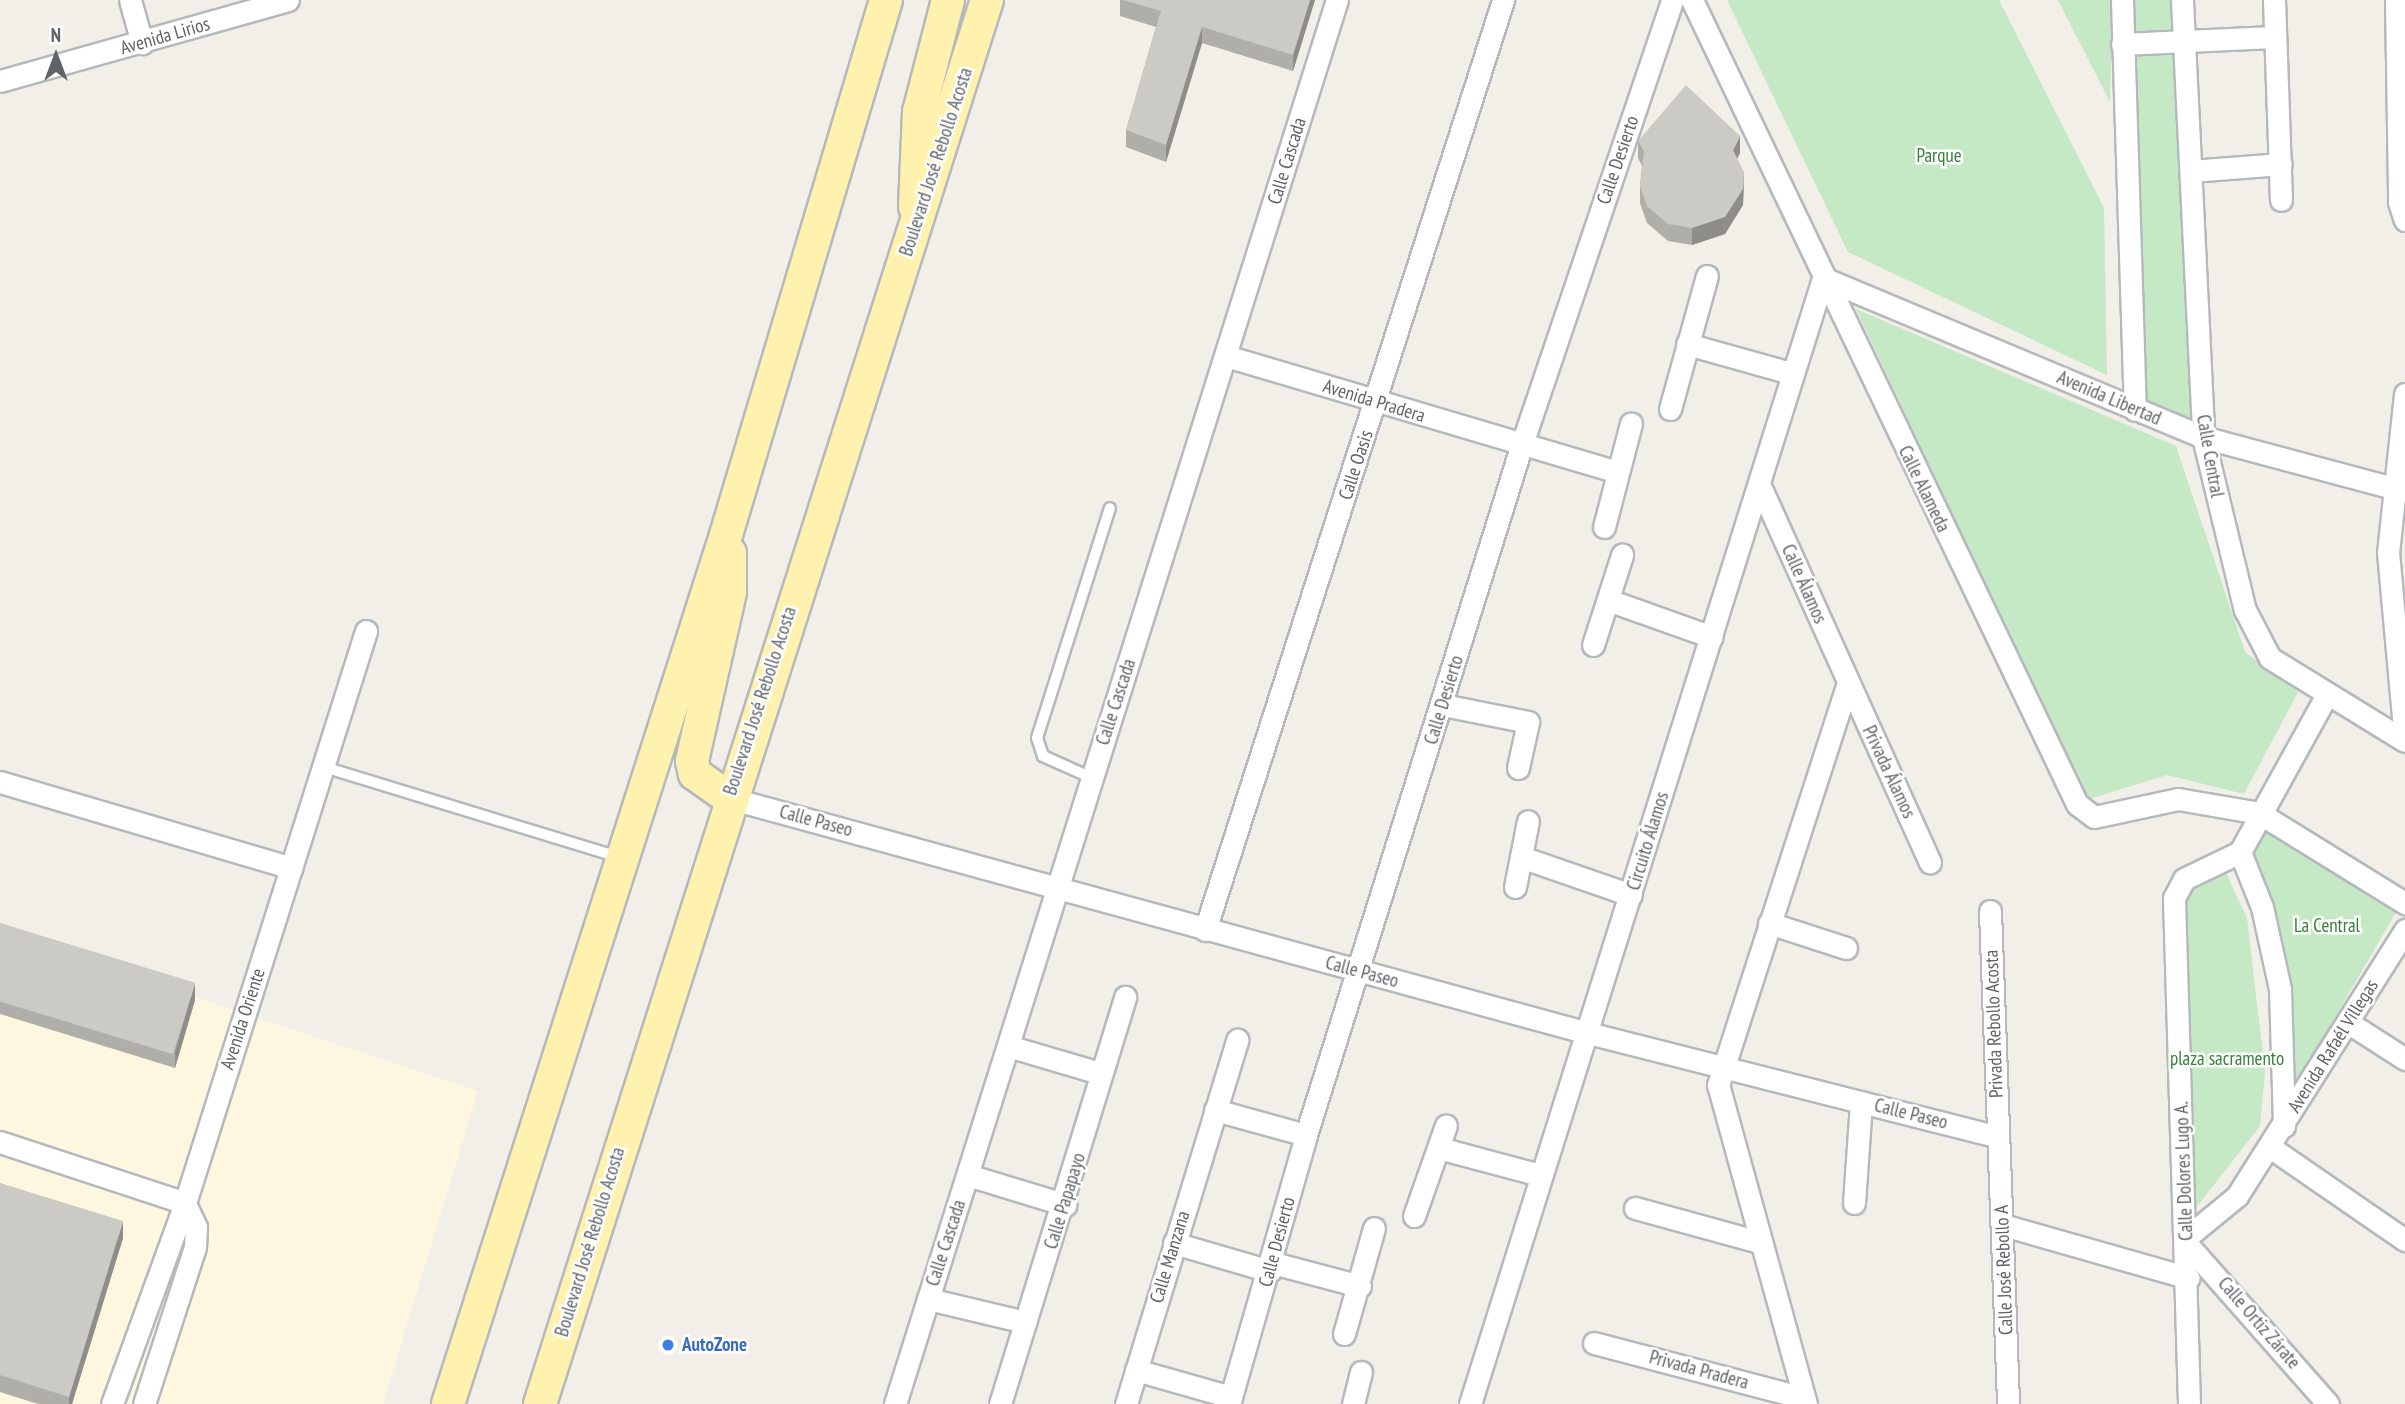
<!DOCTYPE html>
<html>
<head>
<meta charset="utf-8">
<style>
	body { margin:0 }
	#map { position:relative; width:2405px; height:1404px; overflow:hidden; background:#f1efe8; font-family:"PT Sans Narrow",sans-serif }
	div>[style] { position:absolute }
	.commercial>* { inset:0; background:#fef7e0 }
	.green>* { inset:0; background:#c5e8c5; transform-origin:0 0 }
	.roads { filter:drop-shadow(2px 0 #b5b8bc) drop-shadow(-2px 0 #b5b8bc) drop-shadow(0 2px #b5b8bc) drop-shadow(0 -2px #b5b8bc) }
	.service>* { height:10px; margin:-5px; padding:0 5px; transform-origin:5px; border-radius:5px; background:#fff }
	.minor>* { height:21px; margin:-10.5px; padding:0 10.5px; transform-origin:10.5px; border-radius:10.5px; background:#fff }
	.primary>* { height:32px; margin:-16px; padding:0 16px; transform-origin:16px; border-radius:16px; background:#fff2af }
	.wall>* { inset:0; background:#afaea9 }
	.shaded-wall>* { inset:0; background:#8f8d8a }
	.building>* { inset:0; background:#cccac5; transform-origin:0 0 }
	.dots>* { width:19px; height:19px; translate:-50% -50%; box-sizing:border-box; border:4px solid #fff; border-radius:50% }
	span { translate:-50% -50%; white-space:nowrap; text-align:center; line-height:1.15; -webkit-text-stroke:5px #fff; paint-order:stroke }
	.street-label { font-size:19px; color:#5f6368 }
	.park-label { font-size:19px; color:#348238 }
	.shop-label { font-size:19px; color:#366cbe; font-weight:700 }
	.left { translate:0 -50%; text-align:left }
	.north { position:absolute; left:21px; top:21px; width:70px; height:70px; -webkit-text-stroke:5px #fff; paint-order:stroke; rotate:0deg; font-size:19px; font-weight:700; line-height:28px; text-align:center; color:#5f6368 }
	.north::after { content:''; display:block; margin:auto; width:24px; height:32px; background:#5f6368; clip-path:polygon(50% 0,100% 100%,50% 72%,0 100%) }
</style>
</head>
<body>
<div id="map">
	<div class="commercial">
		<i style="clip-path:polygon(0 932px,478px 1091px,383px 1404px,0 1404px)"></i>
	</div>
	<div class="green">
		<i style="clip-path:polygon(1727px 0,1999px 0,2104px 208px,2107px 375px,1848px 252px)"></i>
		<i style="clip-path:polygon(2058px 0,2113px 0,2110px 102px)"></i>
		<i style="left:2125px;top:0;width:53px;height:40px"></i>
		<i style="left:2181px;top:43px;width:381px;height:57px;rotate:88deg"></i>
		<i style="clip-path:polygon(1856px 309px,2176px 446px,2245px 652px,2298px 692px,2244px 794px,2167px 775px,2086px 800px)"></i>
		<i style="clip-path:polygon(2262px 824px,2398px 909px,2293px 1089px,2245px 852px)"></i>
		<i style="clip-path:polygon(2226px 873px,2247px 918px,2265px 1072px,2260px 1126px,2195px 1209px,2184px 895px)"></i>
	</div>
	<div class="roads">
		<div class="service">
			<i style="left:324px;top:767px;width:308px;rotate:17deg"></i>
			<i style="left:1092px;top:778px;width:54px;rotate:-155.8deg"></i>
			<i style="left:1043px;top:756px;width:19px;rotate:-108deg"></i>
			<i style="left:1037px;top:738px;width:241px;rotate:-72.4deg"></i>
		</div>
		<div class="minor">
			<i style="left:130px;top:0;width:45px;rotate:74.4deg"></i>
			<i style="left:1692px;top:0;width:891px;rotate:64.41deg"></i>
			<i style="left:2077px;top:804px;width:21px;rotate:37deg"></i>
			<i style="left:2094px;top:817px;width:86px;rotate:-12.1deg"></i>
			<i style="left:2178px;top:799px;width:82px;rotate:9.8deg"></i>
			<i style="left:2259px;top:813px;width:172px;rotate:31.7deg"></i>
			<i style="left:2122px;top:0;width:410px;rotate:88.2deg"></i>
			<i style="left:2182px;top:0;width:438px;rotate:87.2deg"></i>
			<i style="left:2203px;top:437px;width:178px;rotate:76.4deg"></i>
			<i style="left:2245px;top:610px;width:54px;rotate:62.5deg"></i>
			<i style="left:2270px;top:658px;width:158px;rotate:31.6deg"></i>
			<i style="left:2274px;top:0;width:200px;rotate:88deg"></i>
			<i style="left:2396px;top:0;width:202px;rotate:89.1deg"></i>
			<i style="left:2399px;top:202px;width:19px;rotate:72deg"></i>
			<i style="left:2122px;top:44px;width:151px;rotate:-2.7deg"></i>
			<i style="left:0;top:81px;width:299px;rotate:-15.7deg"></i>
			<i style="left:2191px;top:171px;width:90px;rotate:-4.4deg"></i>
			<i style="left:1687px;top:344px;width:108px;rotate:15.6deg"></i>
			<i style="left:1226px;top:356px;width:406px;rotate:16.5deg"></i>
			<i style="left:2405px;top:394px;width:159px;rotate:96.1deg"></i>
			<i style="left:2388px;top:552px;width:187px;rotate:84.8deg"></i>
			<i style="left:1670px;top:409px;width:138px;rotate:-74.5deg"></i>
			<i style="left:1760px;top:486px;width:413px;rotate:65.7deg"></i>
			<i style="left:1604px;top:527px;width:107px;rotate:-75.4deg"></i>
			<i style="left:1608px;top:600px;width:110px;rotate:19.6deg"></i>
			<i style="left:1593px;top:645px;width:95px;rotate:-72.1deg"></i>
			<i style="left:1443px;top:705px;width:87px;rotate:11.3deg"></i>
			<i style="left:1528px;top:722px;width:47px;rotate:102.3deg"></i>
			<i style="left:0;top:782px;width:304px;rotate:16.4deg"></i>
			<i style="left:729px;top:798px;width:891px;rotate:15.3deg"></i>
			<i style="left:1588px;top:1033px;width:423px;rotate:14.2deg"></i>
			<i style="left:2240px;top:852px;width:59px;rotate:68.2deg"></i>
			<i style="left:2262px;top:907px;width:84px;rotate:77.6deg"></i>
			<i style="left:2280px;top:989px;width:137px;rotate:88.3deg"></i>
			<i style="left:1524px;top:858px;width:113px;rotate:19.1deg"></i>
			<i style="left:1515px;top:887px;width:67px;rotate:-78.9deg"></i>
			<i style="left:1990px;top:911px;width:493px;rotate:87.9deg"></i>
			<i style="left:1769px;top:923px;width:81px;rotate:18deg"></i>
			<i style="left:1205px;top:930px;width:977px;rotate:-72.23deg"></i>
			<i style="left:2349px;top:1023px;width:67px;rotate:32.7deg"></i>
			<i style="left:1008px;top:1046px;width:96px;rotate:16.4deg"></i>
			<i style="left:1215px;top:1110px;width:94px;rotate:15.4deg"></i>
			<i style="left:0;top:1142px;width:195px;rotate:18.2deg"></i>
			<i style="left:2270px;top:1147px;width:164px;rotate:34.6deg"></i>
			<i style="left:1439px;top:1148px;width:105px;rotate:15deg"></i>
			<i style="left:968px;top:1175px;width:102px;rotate:17deg"></i>
			<i style="left:1854px;top:1203px;width:101px;rotate:-86deg"></i>
			<i style="left:1635px;top:1208px;width:129px;rotate:15.3deg"></i>
			<i style="left:1414px;top:1216px;width:96px;rotate:-70.6deg"></i>
			<i style="left:2003px;top:1225px;width:193px;rotate:15.9deg"></i>
			<i style="left:2187px;top:1237px;width:65px;rotate:-39.4deg"></i>
			<i style="left:2237px;top:1196px;width:315px;rotate:-57.7deg"></i>
			<i style="left:1174px;top:1243px;width:100px;rotate:16.3deg"></i>
			<i style="left:2187px;top:1244px;width:213px;rotate:48.6deg"></i>
			<i style="left:1273px;top:1263px;width:90px;rotate:14.8deg"></i>
			<i style="left:928px;top:1299px;width:100px;rotate:13.3deg"></i>
			<i style="left:1344px;top:1334px;width:110px;rotate:-74.2deg"></i>
			<i style="left:1594px;top:1343px;width:217px;rotate:14.7deg"></i>
			<i style="left:1136px;top:1370px;width:99px;rotate:15.9deg"></i>
			<i style="left:112px;top:1404px;width:214px;rotate:-70deg"></i>
			<i style="left:185px;top:1203px;width:600px;rotate:-72.44deg"></i>
			<i style="left:144px;top:1404px;width:165px;rotate:-72deg"></i>
			<i style="left:195px;top:1247px;width:20px;rotate:-87deg"></i>
			<i style="left:196px;top:1227px;width:26px;rotate:-115deg"></i>
			<i style="left:895px;top:1404px;width:1472px;rotate:-72.53deg"></i>
			<i style="left:1000px;top:1404px;width:426px;rotate:-72.9deg"></i>
			<i style="left:1126px;top:1404px;width:381px;rotate:-73deg"></i>
			<i style="left:1229px;top:1404px;width:280px;rotate:-74deg"></i>
			<i style="left:1306px;top:1135px;width:724px;rotate:-72.64deg"></i>
			<i style="left:1522px;top:444px;width:469px;rotate:-71.3deg"></i>
			<i style="left:1353px;top:1404px;width:33px;rotate:-76deg"></i>
			<i style="left:1470px;top:1404px;width:1180px;rotate:-72.59deg"></i>
			<i style="left:1823px;top:278px;width:412px;rotate:22.7deg"></i>
			<i style="left:2203px;top:437px;width:209px;rotate:15deg"></i>
			<i style="left:1806px;top:1404px;width:331px;rotate:-105.4deg"></i>
			<i style="left:1718px;top:1085px;width:422px;rotate:-72.1deg"></i>
			<i style="left:2189px;top:1404px;width:506px;rotate:-91.7deg"></i>
			<i style="left:2174px;top:898px;width:21px;rotate:-62deg"></i>
			<i style="left:2184px;top:879px;width:62px;rotate:-25.7deg"></i>
			<i style="left:2240px;top:852px;width:178px;rotate:-61.1deg"></i>
		</div>
		<div class="primary">
			<i style="left:915px;top:207px;width:95px;rotate:-87.6deg"></i>
			<i style="left:919px;top:112px;width:116px;rotate:-75.5deg"></i>
			<i style="left:729px;top:798px;width:42px;rotate:-144.8deg"></i>
			<i style="left:695px;top:774px;width:13px;rotate:-103deg"></i>
			<i style="left:692px;top:761px;width:173px;rotate:-77.3deg"></i>
			<i style="left:730px;top:592px;width:39px;rotate:-90deg"></i>
			<i style="left:448px;top:1404px;width:912px;rotate:-72.26deg"></i>
			<i style="left:726px;top:535px;width:558px;rotate:-73.35deg"></i>
			<i style="left:540px;top:1404px;width:1473px;rotate:-72.34deg"></i>
		</div>
	</div>
	<div class="wall">
		<i style="clip-path:polygon(1120px 0,1315px 0,1293px 71px,1202px 43px,1166px 162px,1126px 147px,1126px 130px,1156px 27px,1120px 16px)"></i>
		<i style="clip-path:polygon(1638px 141px,1740px 153px,1737px 158px,1744px 188px,1743px 205px,1725px 234px,1692px 245px,1668px 241px,1647px 223px,1640px 203px,1640px 186px,1642px 166px,1638px 158px)"></i>
		<i style="clip-path:polygon(0 923px,195px 1000px,175px 1068px,0 1014px)"></i>
		<i style="clip-path:polygon(0 1183px,123px 1238px,72px 1404px,38px 1404px,0 1392px)"></i>
	</div>
	<div class="shaded-wall">
		<i style="clip-path:polygon(1310px 0,1315px 0,1293px 71px,1293px 55px)"></i>
		<i style="clip-path:polygon(1202px 27px,1202px 43px,1166px 162px,1166px 145px)"></i>
		<i style="clip-path:polygon(1740px 136px,1740px 153px,1733px 167px,1733px 150px)"></i>
		<i style="clip-path:polygon(1744px 172px,1743px 205px,1725px 234px,1692px 245px,1692px 228px)"></i>
		<i style="clip-path:polygon(195px 983px,195px 1000px,175px 1068px,175px 1052px)"></i>
		<i style="clip-path:polygon(123px 1221px,123px 1238px,72px 1404px,69px 1404px,69px 1397px)"></i>
	</div>
	<div class="building">
		<i style="clip-path:polygon(1123px 0,1310px 0,1293px 55px,1202px 27px,1166px 145px,1126px 130px,1161px 11px)"></i>
		<i style="clip-path:polygon(1686px 85px,1740px 136px,1733px 150px,1744px 172px,1743px 189px,1725px 217px,1692px 228px,1668px 224px,1647px 206px,1640px 186px,1644px 152px,1638px 141px)"></i>
		<i style="left:0;top:923px;width:204px;height:75px;rotate:17deg"></i>
		<i style="clip-path:polygon(0 1183px,123px 1221px,69px 1397px,0 1375px)"></i>
	</div>
	<div class="dots">
		<i style="left:668px;top:1345px;background:#3f7fe0"></i>
	</div>
	<div class="street-label">
		<span style="left:165px;top:36px;rotate:-16deg">Avenida Lirios</span>
		<span style="left:1618px;top:160px;rotate:-71deg">Calle Desierto</span>
		<span style="left:1287px;top:161px;rotate:-73deg">Calle Cascada</span>
		<span style="left:936px;top:162px;rotate:-72deg">Boulevard José Rebollo Acosta</span>
		<span style="left:2109px;top:398px;rotate:23deg">Avenida Libertad</span>
		<span style="left:1374px;top:401px;rotate:17deg">Avenida Pradera</span>
		<span style="left:2210px;top:456px;rotate:80deg">Calle Central</span>
		<span style="left:1356px;top:465px;rotate:-72deg">Calle Oasis</span>
		<span style="left:1924px;top:489px;rotate:64deg">Calle Alameda</span>
		<span style="left:1804px;top:584px;rotate:66deg">Calle Álamos</span>
		<span style="left:1444px;top:700px;rotate:-73deg">Calle Desierto</span>
		<span style="left:760px;top:701px;rotate:-72deg">Boulevard José Rebollo Acosta</span>
		<span style="left:1116px;top:702px;rotate:-72deg">Calle Cascada</span>
		<span style="left:1889px;top:772px;rotate:65deg">Privada Álamos</span>
		<span style="left:816px;top:821px;rotate:15deg">Calle Paseo</span>
		<span style="left:1648px;top:841px;rotate:-73deg">Circuito Álamos</span>
		<span style="left:1362px;top:972px;rotate:15deg">Calle Paseo</span>
		<span style="left:243px;top:1019px;rotate:-72deg">Avenida Oriente</span>
		<span style="left:1994px;top:1024px;rotate:-92deg">Privada Rebollo Acosta</span>
		<span style="left:2333px;top:1046px;rotate:-58deg">Avenida Rafaél Villegas</span>
		<span style="left:1911px;top:1114px;rotate:14deg">Calle Paseo</span>
		<span style="left:2184px;top:1171px;rotate:-92deg">Calle Dolores Lugo A.</span>
		<span style="left:1065px;top:1201px;rotate:-73deg">Calle Papapayo</span>
		<span style="left:590px;top:1242px;rotate:-73deg">Boulevard José Rebollo Acosta</span>
		<span style="left:1277px;top:1242px;rotate:-75deg">Calle Desierto</span>
		<span style="left:946px;top:1243px;rotate:-72deg">Calle Cascada</span>
		<span style="left:1170px;top:1257px;rotate:-73deg">Calle Manzana</span>
		<span style="left:2004px;top:1270px;rotate:-92deg">Calle José Rebollo A</span>
		<span style="left:2259px;top:1323px;rotate:49deg">Calle Ortiz Zárate</span>
		<span style="left:1699px;top:1370px;rotate:15deg">Privada Pradera</span>
	</div>
	<div class="park-label">
		<span style="left:1939px;top:156px">Parque</span>
		<span style="left:2327px;top:926px">La Central</span>
		<span style="left:2227px;top:1059px">plaza sacramento</span>
	</div>
	<div class="shop-label">
		<span class="left" style="left:682px;top:1345px">AutoZone</span>
	</div>
	<div class="north">N</div>
</div>
</body>
</html>
